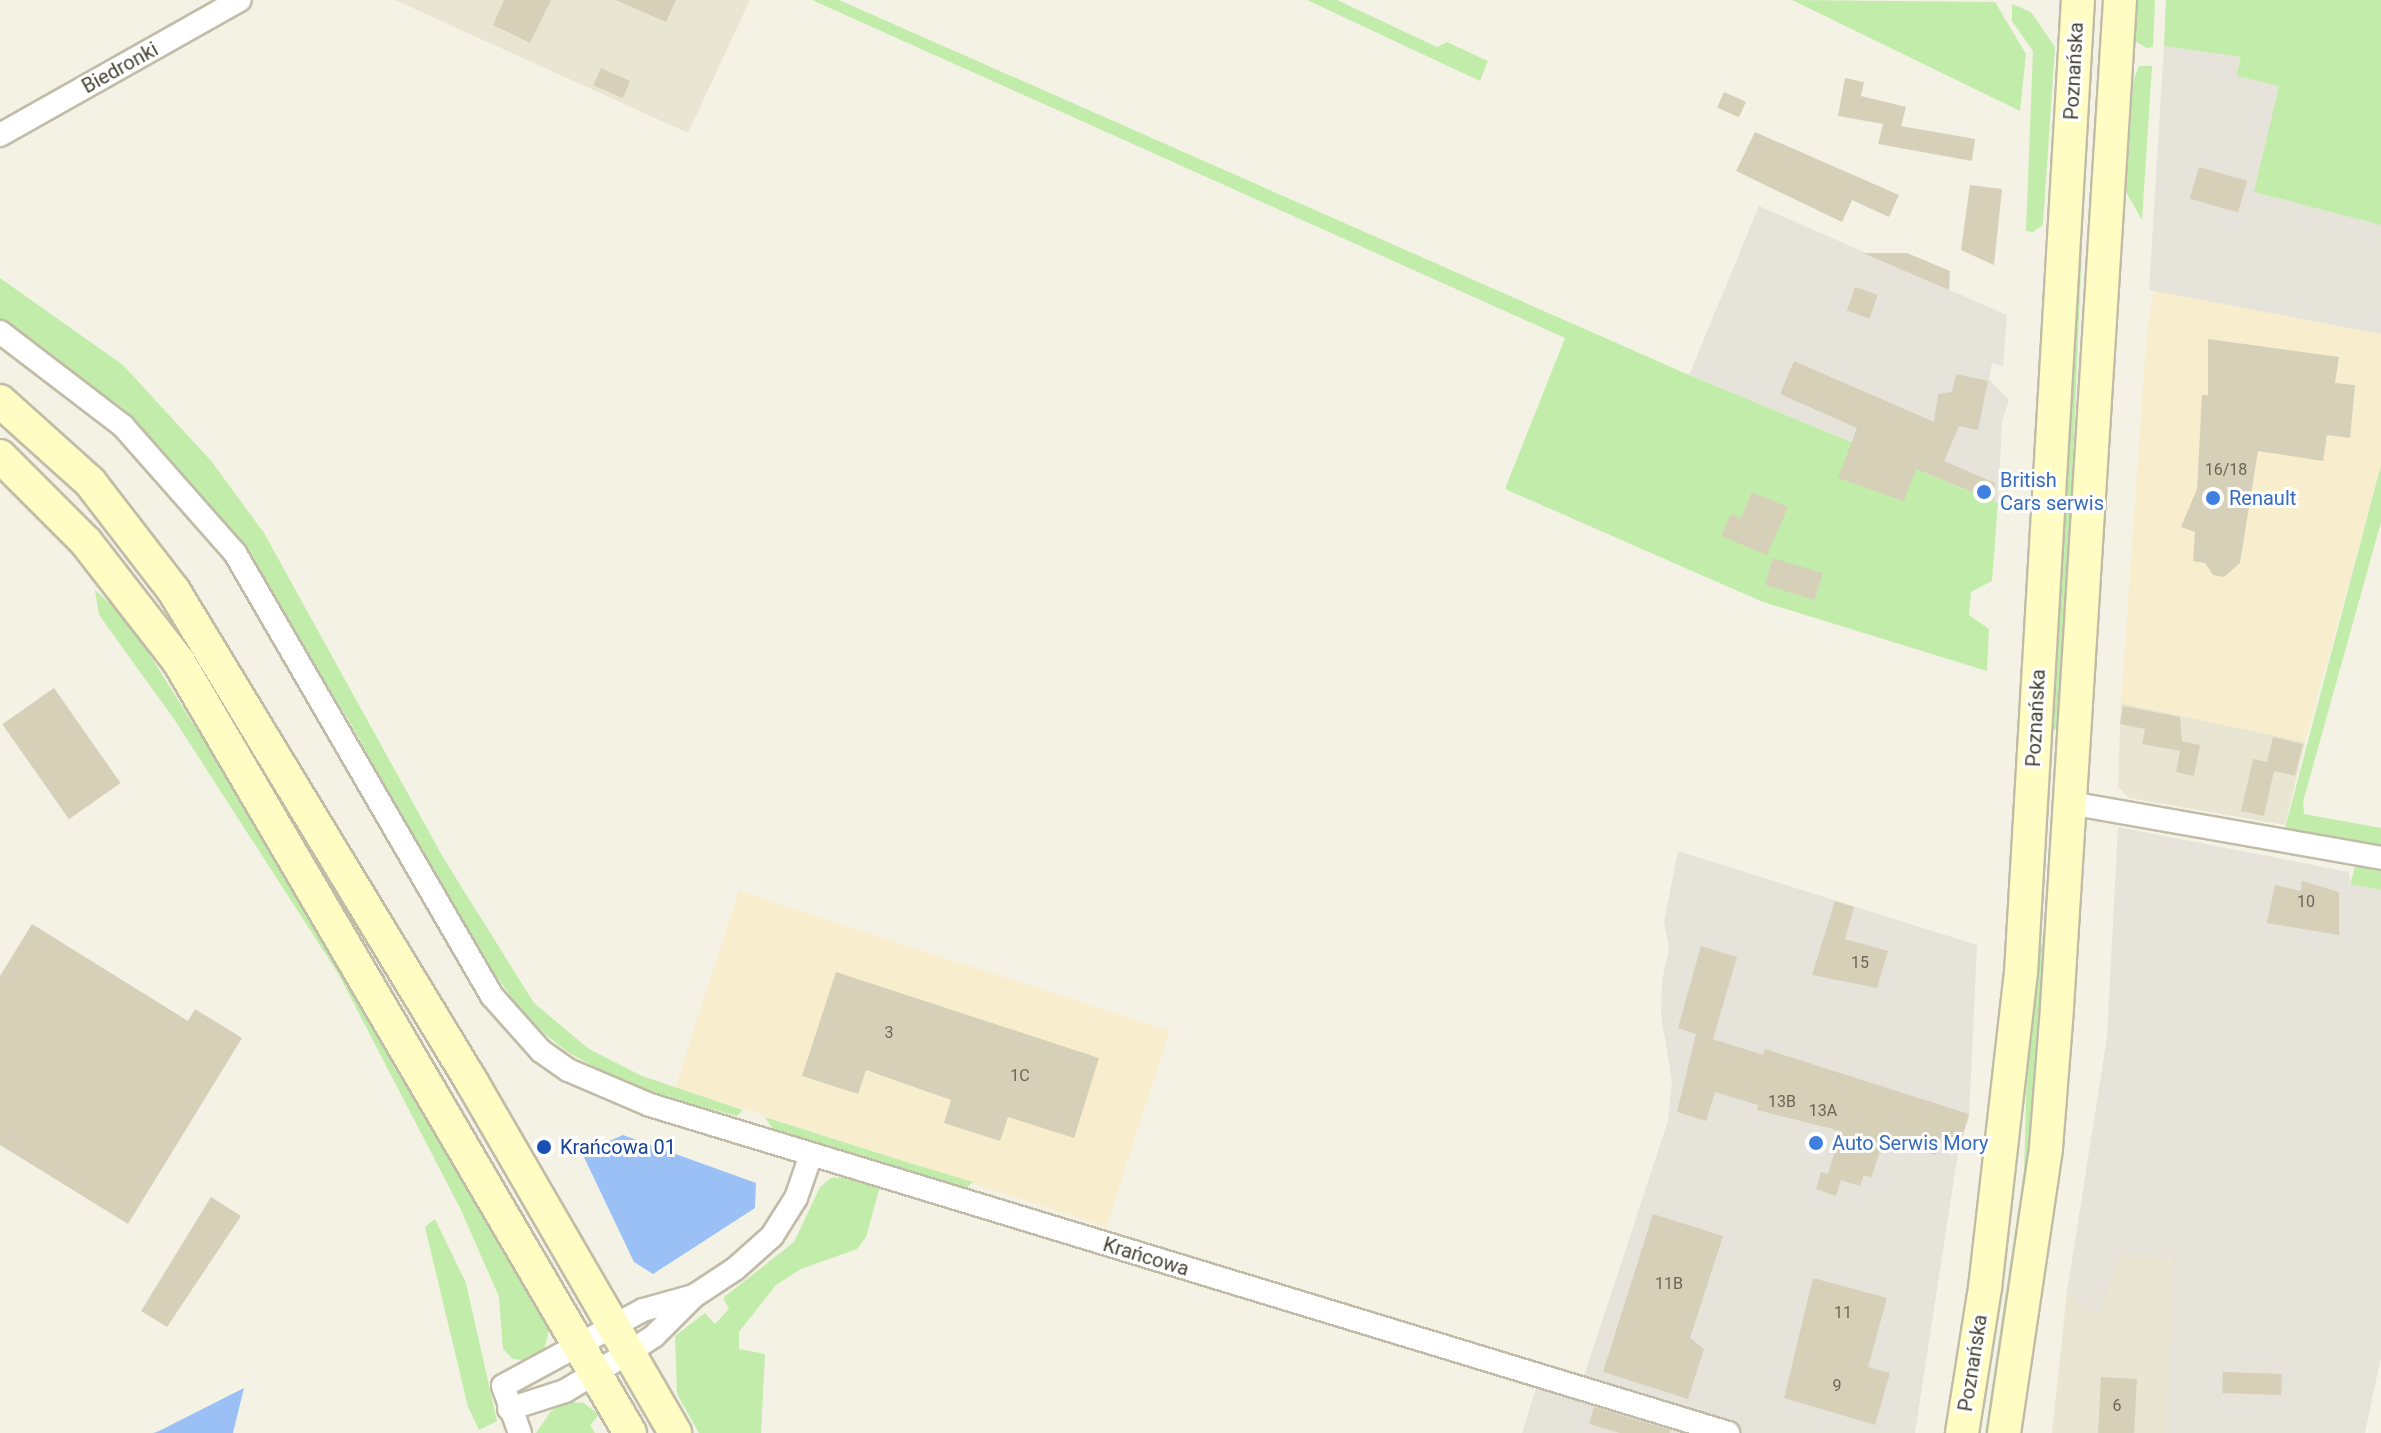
<!DOCTYPE html>
<html>
<head>
<meta charset="utf-8">
<style>
	body { margin:0 }
	#map { position:relative; width:2381px; height:1433px; overflow:hidden; background:#f4f2e5; font-family:Roboto,sans-serif }
	div>[style] { position:absolute }
	.residential>* { inset:0; background:#e8e6d2 }
	.commercial>* { inset:0; background:#f8eece; transform-origin:0 0 }
	.industrial>* { inset:0; background:#e6e3da }
	.green>* { inset:0; background:#c2ecaa }
	.water>* { inset:0; background:#9bc0f6 }
	.building>* { inset:0; background:#d6d0b9; transform-origin:0 0 }
	.roads { filter:drop-shadow(2px 0 #c0bca7) drop-shadow(-2px 0 #c0bca7) drop-shadow(0 2px #c0bca7) drop-shadow(0 -2px #c0bca7) }
	.street>* { height:22px; margin:-11px; padding:0 11px; transform-origin:11px; border-radius:11px; background:#fff }
	.secondary>* { height:32px; margin:-16px; padding:0 16px; transform-origin:16px; border-radius:16px; background:#fffcc4 }
	.dots>* { width:22px; height:22px; translate:-50% -50%; box-sizing:border-box; border:4px solid #fff; border-radius:50% }
	span { translate:-50% -50%; white-space:nowrap; text-align:center; line-height:1.15; -webkit-text-stroke:6px #fff; paint-order:stroke }
	.number-label { font-size:16px; color:#6b6655 }
	.number-label span { -webkit-text-stroke-width:0 }
	.street-label { font-size:20px; color:#474334 }
	.shop-label { font-size:20px; color:#366cbe }
	.left { translate:0 -50%; text-align:left }
	.transit-label { font-size:20px; color:#164399 }
</style>
</head>
<body>
<div id="map">
	<div class="residential">
		<i style="clip-path:polygon(395px 0,750px 0,688px 133px)"></i>
		<i style="clip-path:polygon(2121px 703px,2305px 742px,2285px 825px,2129px 798px,2118px 787px)"></i>
		<i style="clip-path:polygon(2120px 1254px,2175px 1258px,2167px 1433px,2052px 1433px,2067px 1292px,2097px 1313px)"></i>
	</div>
	<div class="commercial">
		<i style="clip-path:polygon(2154px 290px,2381px 334px,2381px 465px,2305px 742px,2121px 703px,2147px 329px)"></i>
		<i style="left:739px;top:891px;width:453px;height:206px;rotate:18deg"></i>
	</div>
	<div class="industrial">
		<i style="clip-path:polygon(2164px 46px,2241px 57px,2237px 76px,2279px 86px,2255px 192px,2381px 225px,2381px 334px,2149px 290px)"></i>
		<i style="clip-path:polygon(1759px 206px,2007px 315px,2003px 366px,1992px 363px,1989px 379px,2009px 400px,2002px 421px,1998px 503px,1689px 375px)"></i>
		<i style="clip-path:polygon(2118px 827px,2349px 872px,2350px 884px,2381px 890px,2381px 1357px,2365px 1433px,2167px 1433px,2174px 1258px,2120px 1254px,2098px 1314px,2067px 1292px,2107px 1037px)"></i>
		<i style="clip-path:polygon(1678px 851px,1977px 945px,1969px 1118px,1959px 1146px,1915px 1433px,1522px 1433px,1537px 1385px,1577px 1397px,1668px 1121px,1672px 1081px,1661px 1015px,1662px 981px,1669px 948px,1664px 922px)"></i>
	</div>
	<div class="green">
		<i style="clip-path:polygon(812px 0,839px 0,1689px 375px,1998px 503px,1992px 581px,1971px 592px,1969px 615px,1989px 629px,1987px 671px,1763px 602px,1505px 489px,1565px 338px)"></i>
		<i style="clip-path:polygon(1307px 0,1337px 0,1437px 47px,1447px 42px,1488px 61px,1480px 81px)"></i>
		<i style="clip-path:polygon(1792px 0,1995px 2px,2026px 54px,2020px 111px)"></i>
		<i style="clip-path:polygon(2138px 0,2155px 0,2153px 47px,2147px 48px,2134px 41px)"></i>
		<i style="clip-path:polygon(2166px 0,2381px 0,2381px 225px,2254px 192px,2279px 86px,2236px 76px,2241px 57px,2164px 46px)"></i>
		<i style="clip-path:polygon(2012px 4px,2031px 12px,2055px 47px,2043px 225px,2033px 232px,2026px 231px,2033px 51px,2012px 21px)"></i>
		<i style="clip-path:polygon(2091px 27px,2062px 729px,2046px 730px)"></i>
		<i style="clip-path:polygon(2139px 66px,2152px 66px,2142px 220px,2126px 192px,2133px 82px)"></i>
		<i style="clip-path:polygon(0 278px,123px 365px,212px 462px,264px 533px,444px 859px,534px 1003px,589px 1049px,642px 1076px,743px 1110px,737px 1116px,660px 1096px,612px 1077px,566px 1051px,528px 1020px,475px 947px,352px 726px,243px 546px,123px 408px,0 323px)"></i>
		<i style="clip-path:polygon(2381px 465px,2381px 522px,2303px 802px,2304px 814px,2381px 828px,2381px 848px,2285px 828px)"></i>
		<i style="clip-path:polygon(95px 590px,128px 620px,293px 883px,551px 1322px,544px 1350px,530px 1361px,513px 1359px,503px 1349px,499px 1297px,461px 1210px,339px 975px,174px 719px,99px 615px)"></i>
		<i style="clip-path:polygon(2356px 863px,2381px 868px,2381px 890px,2350px 884px)"></i>
		<i style="clip-path:polygon(2043px 935px,2047px 937px,2032px 1158px,1991px 1433px,1985px 1433px,2024px 1170px,2028px 1035px)"></i>
		<i style="clip-path:polygon(765px 1117px,900px 1160px,973px 1182px,964px 1190px,774px 1131px)"></i>
		<i style="clip-path:polygon(848px 1177px,880px 1186px,866px 1237px,857px 1249px,801px 1269px,776px 1285px,739px 1332px,739px 1349px,765px 1354px,761px 1433px,699px 1433px,677px 1394px,675px 1336px,705px 1313px,715px 1324px,729px 1309px,723px 1298px,794px 1242px,820px 1187px,831px 1178px)"></i>
		<i style="clip-path:polygon(435px 1219px,466px 1283px,497px 1421px,479px 1430px,468px 1407px,425px 1227px)"></i>
		<i style="clip-path:polygon(568px 1402px,584px 1403px,599px 1415px,590px 1425px,595px 1433px,536px 1433px,551px 1411px)"></i>
	</div>
	<div class="water">
		<i style="clip-path:polygon(623px 1135px,756px 1183px,755px 1208px,653px 1274px,634px 1262px,582px 1153px)"></i>
		<i style="clip-path:polygon(244px 1388px,233px 1433px,153px 1433px,157px 1432px)"></i>
	</div>
	<div class="building">
		<i style="clip-path:polygon(504px 0,551px 0,530px 43px,493px 25px)"></i>
		<i style="clip-path:polygon(616px 0,676px 0,666px 22px)"></i>
		<i style="left:601px;top:68px;width:32px;height:19px;rotate:24deg"></i>
		<i style="clip-path:polygon(1845px 78px,1864px 82px,1861px 96px,1906px 107px,1901px 126px,1975px 139px,1972px 161px,1878px 144px,1883px 124px,1838px 116px)"></i>
		<i style="left:1724px;top:92px;width:24px;height:17px;rotate:24deg"></i>
		<i style="clip-path:polygon(1755px 132px,1899px 195px,1889px 217px,1852px 200px,1842px 222px,1736px 171px)"></i>
		<i style="left:2199px;top:167px;width:50px;height:33px;rotate:16deg"></i>
		<i style="clip-path:polygon(1970px 185px,2002px 189px,1994px 265px,1961px 250px)"></i>
		<i style="clip-path:polygon(1863px 253px,1907px 253px,1950px 271px,1949px 290px)"></i>
		<i style="left:1855px;top:287px;width:24px;height:25px;rotate:19deg"></i>
		<i style="clip-path:polygon(2208px 339px,2339px 357px,2335px 383px,2355px 385px,2350px 438px,2327px 435px,2323px 461px,2258px 451px,2240px 563px,2224px 577px,2213px 575px,2205px 563px,2193px 561px,2195px 532px,2181px 527px,2197px 489px,2202px 395px,2208px 395px)"></i>
		<i style="clip-path:polygon(1794px 361px,1934px 422px,1938px 394px,1952px 392px,1956px 374px,1988px 381px,1978px 430px,1959px 426px,1944px 461px,1995px 483px,1994px 501px,1916px 469px,1904px 501px,1838px 478px,1857px 428px,1780px 394px)"></i>
		<i style="clip-path:polygon(1752px 492px,1788px 507px,1767px 555px,1721px 536px,1731px 514px,1741px 518px)"></i>
		<i style="left:1773px;top:558px;width:52px;height:28px;rotate:17deg"></i>
		<i style="left:54px;top:688px;width:116px;height:63px;rotate:55deg"></i>
		<i style="clip-path:polygon(2123px 706px,2180px 717px,2182px 741px,2200px 745px,2194px 776px,2176px 772px,2180px 751px,2142px 744px,2145px 729px,2120px 724px)"></i>
		<i style="clip-path:polygon(2273px 737px,2303px 744px,2295px 776px,2274px 771px,2264px 816px,2241px 811px,2253px 759px,2267px 762px)"></i>
		<i style="clip-path:polygon(2302px 881px,2339px 892px,2339px 935px,2267px 923px,2275px 885px,2301px 891px)"></i>
		<i style="clip-path:polygon(1835px 901px,1854px 907px,1845px 939px,1888px 951px,1877px 988px,1812px 975px)"></i>
		<i style="clip-path:polygon(32px 924px,188px 1021px,195px 1009px,242px 1038px,128px 1224px,0 1145px,0 976px)"></i>
		<i style="clip-path:polygon(1701px 946px,1737px 957px,1713px 1039px,1763px 1055px,1765px 1049px,1969px 1114px,1961px 1141px,1942px 1135px,1935px 1155px,1884px 1139px,1871px 1178px,1864px 1175px,1860px 1186px,1841px 1180px,1836px 1196px,1816px 1189px,1821px 1172px,1828px 1174px,1841px 1131px,1757px 1110px,1758px 1105px,1715px 1092px,1706px 1121px,1677px 1112px,1696px 1034px,1678px 1028px)"></i>
		<i style="clip-path:polygon(836px 972px,1099px 1058px,1074px 1138px,1008px 1117px,1000px 1141px,944px 1123px,951px 1100px,866px 1070px,858px 1094px,802px 1076px)"></i>
		<i style="clip-path:polygon(211px 1197px,241px 1216px,167px 1327px,141px 1311px)"></i>
		<i style="clip-path:polygon(1653px 1214px,1723px 1236px,1690px 1338px,1704px 1349px,1688px 1399px,1603px 1372px)"></i>
		<i style="clip-path:polygon(1813px 1278px,1887px 1298px,1868px 1367px,1890px 1373px,1875px 1425px,1784px 1398px)"></i>
		<i style="left:2223px;top:1372px;width:59px;height:21px;rotate:2deg"></i>
		<i style="left:2101px;top:1377px;width:36px;height:56px;rotate:3deg"></i>
		<i style="clip-path:polygon(1594px 1407px,1670px 1430px,1670px 1433px,1620px 1433px,1589px 1424px)"></i>
	</div>
	<div class="roads">
		<div class="street">
			<i style="left:0;top:135px;width:275px;rotate:-29.4deg"></i>
			<i style="left:0;top:332px;width:155px;rotate:37.4deg"></i>
			<i style="left:123px;top:426px;width:169px;rotate:48.6deg"></i>
			<i style="left:235px;top:553px;width:512px;rotate:59.88deg"></i>
			<i style="left:492px;top:996px;width:74px;rotate:48.3deg"></i>
			<i style="left:541px;top:1051px;width:33px;rotate:35deg"></i>
			<i style="left:568px;top:1070px;width:89px;rotate:23.1deg"></i>
			<i style="left:650px;top:1105px;width:1127px;rotate:16.92deg"></i>
			<i style="left:2070px;top:803px;width:316px;rotate:10deg"></i>
			<i style="left:509px;top:1409px;width:59px;rotate:-17.8deg"></i>
			<i style="left:565px;top:1391px;width:74px;rotate:-31.1deg"></i>
			<i style="left:628px;top:1353px;width:31px;rotate:-33deg"></i>
			<i style="left:654px;top:1336px;width:57px;rotate:-45deg"></i>
			<i style="left:694px;top:1296px;width:49px;rotate:-33.4deg"></i>
			<i style="left:735px;top:1269px;width:50px;rotate:-41.7deg"></i>
			<i style="left:772px;top:1236px;width:45px;rotate:-57.7deg"></i>
			<i style="left:796px;top:1198px;width:46px;rotate:-70.8deg"></i>
			<i style="left:520px;top:1433px;width:50px;rotate:-109.9deg"></i>
			<i style="left:503px;top:1386px;width:159px;rotate:-28.5deg"></i>
			<i style="left:643px;top:1310px;width:53px;rotate:-15.4deg"></i>
		</div>
		<div class="secondary">
			<i style="left:0;top:401px;width:121px;rotate:42deg"></i>
			<i style="left:90px;top:482px;width:138px;rotate:52.4deg"></i>
			<i style="left:174px;top:591px;width:577px;rotate:58.76deg"></i>
			<i style="left:473px;top:1084px;width:403px;rotate:59.9deg"></i>
			<i style="left:0;top:456px;width:122px;rotate:45deg"></i>
			<i style="left:86px;top:542px;width:152px;rotate:52.2deg"></i>
			<i style="left:179px;top:662px;width:893px;rotate:59.67deg"></i>
			<i style="left:1962px;top:1433px;width:147px;rotate:-81deg"></i>
			<i style="left:1985px;top:1288px;width:317px;rotate:-83.5deg"></i>
			<i style="left:2021px;top:973px;width:975px;rotate:-86.65deg"></i>
			<i style="left:2004px;top:1433px;width:288px;rotate:-81.6deg"></i>
			<i style="left:2046px;top:1148px;width:141px;rotate:-85.5deg"></i>
			<i style="left:2057px;top:1007px;width:1009px;rotate:-86.42deg"></i>
		</div>
	</div>
	<div class="dots">
		<i style="left:1984px;top:492px;background:#3f7fe0"></i>
		<i style="left:2213px;top:498px;background:#3f7fe0"></i>
		<i style="left:1816px;top:1143px;background:#3f7fe0"></i>
		<i style="left:544px;top:1147px;background:#1a4fb4"></i>
	</div>
	<div class="number-label">
		<span style="left:2226px;top:470px">16/18</span>
		<span style="left:2306px;top:902px">10</span>
		<span style="left:1860px;top:963px">15</span>
		<span style="left:889px;top:1033px">3</span>
		<span style="left:1020px;top:1076px">1C</span>
		<span style="left:1782px;top:1102px">13B</span>
		<span style="left:1823px;top:1111px">13A</span>
		<span style="left:1669px;top:1284px">11B</span>
		<span style="left:1843px;top:1313px">11</span>
		<span style="left:1837px;top:1386px">9</span>
		<span style="left:2117px;top:1406px">6</span>
	</div>
	<div class="street-label">
		<span style="left:120px;top:68px;rotate:-29deg">Biedronki</span>
		<span style="left:2074px;top:71px;rotate:-87deg">Poznańska</span>
		<span style="left:2036px;top:718px;rotate:-87deg">Poznańska</span>
		<span style="left:1146px;top:1257px;rotate:17deg">Krańcowa</span>
		<span style="left:1973px;top:1363px;rotate:-81deg">Poznańska</span>
	</div>
	<div class="shop-label">
		<span class="left" style="left:2000px;top:492px">British<br>Cars serwis</span>
		<span class="left" style="left:2229px;top:498px">Renault</span>
		<span class="left" style="left:1832px;top:1143px">Auto Serwis Mory</span>
	</div>
	<div class="transit-label">
		<span class="left" style="left:560px;top:1147px">Krańcowa 01</span>
	</div>
</div>
</body>
</html>
